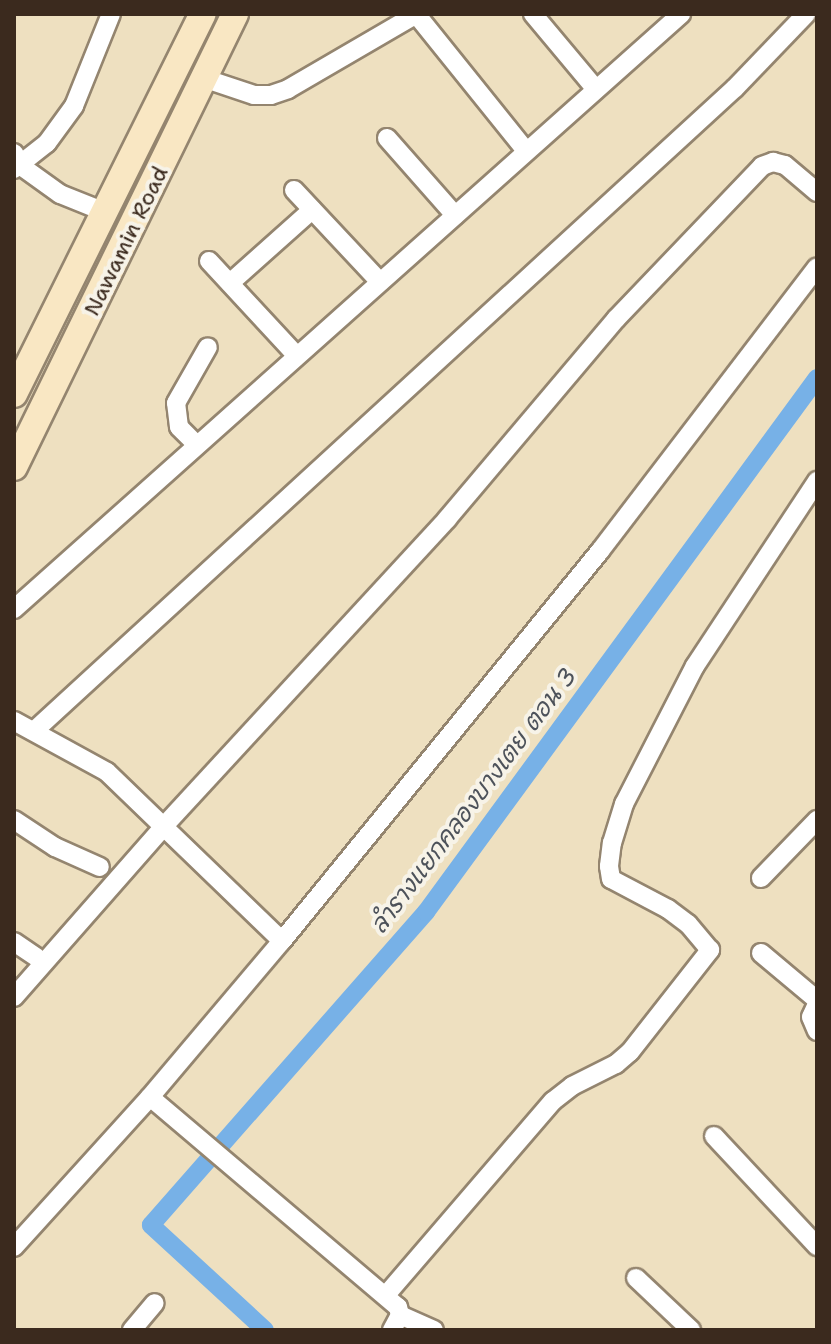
<!DOCTYPE html>
<html>
<head>
<meta charset="utf-8">
<style>
	body { margin:0 }
	#map { position:relative; width:831px; height:1344px; overflow:hidden; background:#eee0c0; font-family:"Shantell Sans","Playpen Sans Thai",sans-serif }
	div>[style] { position:absolute }
	.canal>* { height:18px; margin:-9px; padding:0 9px; transform-origin:9px; border-radius:9px; background:#77b1e7 }
	.roads { filter:drop-shadow(2px 0 #94856f) drop-shadow(-2px 0 #94856f) drop-shadow(0 2px #94856f) drop-shadow(0 -2px #94856f) }
	.street>* { height:18px; margin:-9px; padding:0 9px; transform-origin:9px; border-radius:9px; background:#fff }
	.secondary>* { height:26px; margin:-13px; padding:0 13px; transform-origin:13px; border-radius:13px; background:#f9e7c3 }
	span { translate:-50% -50%; white-space:nowrap; text-align:center; line-height:1.15; -webkit-text-stroke:8px #f7f3e8; paint-order:stroke }
	.street-label { font-size:22px; color:#3b2a1e }
	.water-label { font-size:24px; color:#4d525a; font-style:italic }
	.frame { position:absolute; inset:0; border:16px solid #3b2a1e; pointer-events:none }
</style>
</head>
<body>
<div id="map">
	<div class="canal">
		<i style="left:265px;top:1330px;width:155px;rotate:-137.4deg"></i>
		<i style="left:151px;top:1225px;width:417px;rotate:-48.7deg"></i>
		<i style="left:426px;top:912px;width:662px;rotate:-53.79deg"></i>
	</div>
	<div class="roads">
		<div class="street">
			<i style="left:416px;top:14px;width:176px;rotate:51.2deg"></i>
			<i style="left:533px;top:14px;width:95px;rotate:50.1deg"></i>
			<i style="left:206px;top:79px;width:51px;rotate:18.4deg"></i>
			<i style="left:254px;top:95px;width:17px"></i>
			<i style="left:271px;top:95px;width:18px;rotate:-19deg"></i>
			<i style="left:288px;top:89px;width:149px;rotate:-30.2deg"></i>
			<i style="left:387px;top:138px;width:103px;rotate:48.6deg"></i>
			<i style="left:14px;top:153px;width:15px;rotate:62deg"></i>
			<i style="left:21px;top:166px;width:48px;rotate:35.7deg"></i>
			<i style="left:60px;top:194px;width:48px;rotate:21.8deg"></i>
			<i style="left:14px;top:169px;width:42px;rotate:-38.2deg"></i>
			<i style="left:47px;top:143px;width:46px;rotate:-53.9deg"></i>
			<i style="left:74px;top:106px;width:99px;rotate:-68.1deg"></i>
			<i style="left:294px;top:190px;width:126px;rotate:46.9deg"></i>
			<i style="left:209px;top:261px;width:128px;rotate:47.2deg"></i>
			<i style="left:230px;top:283px;width:110px;rotate:-41.7deg"></i>
			<i style="left:196px;top:444px;width:24px;rotate:-135deg"></i>
			<i style="left:179px;top:427px;width:24px;rotate:-97deg"></i>
			<i style="left:176px;top:403px;width:64px;rotate:-60.3deg"></i>
			<i style="left:14px;top:609px;width:894px;rotate:-41.73deg"></i>
			<i style="left:14px;top:721px;width:106px;rotate:28.7deg"></i>
			<i style="left:107px;top:772px;width:243px;rotate:44deg"></i>
			<i style="left:34px;top:731px;width:951px;rotate:-42.53deg"></i>
			<i style="left:735px;top:88px;width:103px;rotate:-46.2deg"></i>
			<i style="left:14px;top:820px;width:49px;rotate:33.4deg"></i>
			<i style="left:55px;top:847px;width:49px;rotate:24deg"></i>
			<i style="left:761px;top:878px;width:81px;rotate:-46deg"></i>
			<i style="left:14px;top:942px;width:27px;rotate:34deg"></i>
			<i style="left:761px;top:953px;width:73px;rotate:40deg"></i>
			<i style="left:14px;top:997px;width:227px;rotate:-48.7deg"></i>
			<i style="left:164px;top:826px;width:418px;rotate:-47.3deg"></i>
			<i style="left:447px;top:519px;width:262px;rotate:-49.8deg"></i>
			<i style="left:616px;top:319px;width:211px;rotate:-46.3deg"></i>
			<i style="left:762px;top:166px;width:12px;rotate:-20deg"></i>
			<i style="left:773px;top:162px;width:12px;rotate:14deg"></i>
			<i style="left:785px;top:165px;width:42px;rotate:40.2deg"></i>
			<i style="left:817px;top:1004px;width:14px;rotate:115deg"></i>
			<i style="left:811px;top:1017px;width:15px;rotate:67deg"></i>
			<i style="left:150px;top:1097px;width:325px;rotate:40.3deg"></i>
			<i style="left:398px;top:1307px;width:8px;rotate:76deg"></i>
			<i style="left:400px;top:1315px;width:17px;rotate:118deg"></i>
			<i style="left:714px;top:1136px;width:151px;rotate:46.9deg"></i>
			<i style="left:14px;top:1247px;width:202px;rotate:-47.8deg"></i>
			<i style="left:150px;top:1097px;width:204px;rotate:-49.8deg"></i>
			<i style="left:282px;top:941px;width:503px;rotate:-50.81deg"></i>
			<i style="left:600px;top:551px;width:357px;rotate:-52.6deg"></i>
			<i style="left:636px;top:1278px;width:76px;rotate:43.4deg"></i>
			<i style="left:386px;top:1295px;width:256px;rotate:-49.3deg"></i>
			<i style="left:553px;top:1101px;width:24px;rotate:-38deg"></i>
			<i style="left:572px;top:1086px;width:49px;rotate:-26.6deg"></i>
			<i style="left:616px;top:1064px;width:18px;rotate:-41deg"></i>
			<i style="left:630px;top:1052px;width:130px;rotate:-51.9deg"></i>
			<i style="left:710px;top:950px;width:34px;rotate:-130deg"></i>
			<i style="left:688px;top:924px;width:25px;rotate:-143deg"></i>
			<i style="left:668px;top:909px;width:64px;rotate:-152.2deg"></i>
			<i style="left:611px;top:879px;width:13px;rotate:-99deg"></i>
			<i style="left:609px;top:866px;width:23px;rotate:-83deg"></i>
			<i style="left:612px;top:843px;width:41px;rotate:-72.9deg"></i>
			<i style="left:624px;top:804px;width:155px;rotate:-62.8deg"></i>
			<i style="left:695px;top:666px;width:222px;rotate:-56.6deg"></i>
			<i style="left:400px;top:1315px;width:37px;rotate:24deg"></i>
			<i style="left:132px;top:1330px;width:35px;rotate:-50deg"></i>
		</div>
		<div class="secondary">
			<i style="left:14px;top:394px;width:424px;rotate:-63.6deg"></i>
			<i style="left:14px;top:467px;width:504px;rotate:-63.99deg"></i>
		</div>
	</div>
	<div class="street-label">
		<span style="left:126px;top:241px;rotate:-64deg">Nawamin Road</span>
	</div>
	<div class="water-label">
		<span style="left:474px;top:801px;rotate:-53deg">ลำรางแยกคลองบางเตย ตอน 3</span>
	</div>
	<div class="frame"></div>
</div>
</body>
</html>
